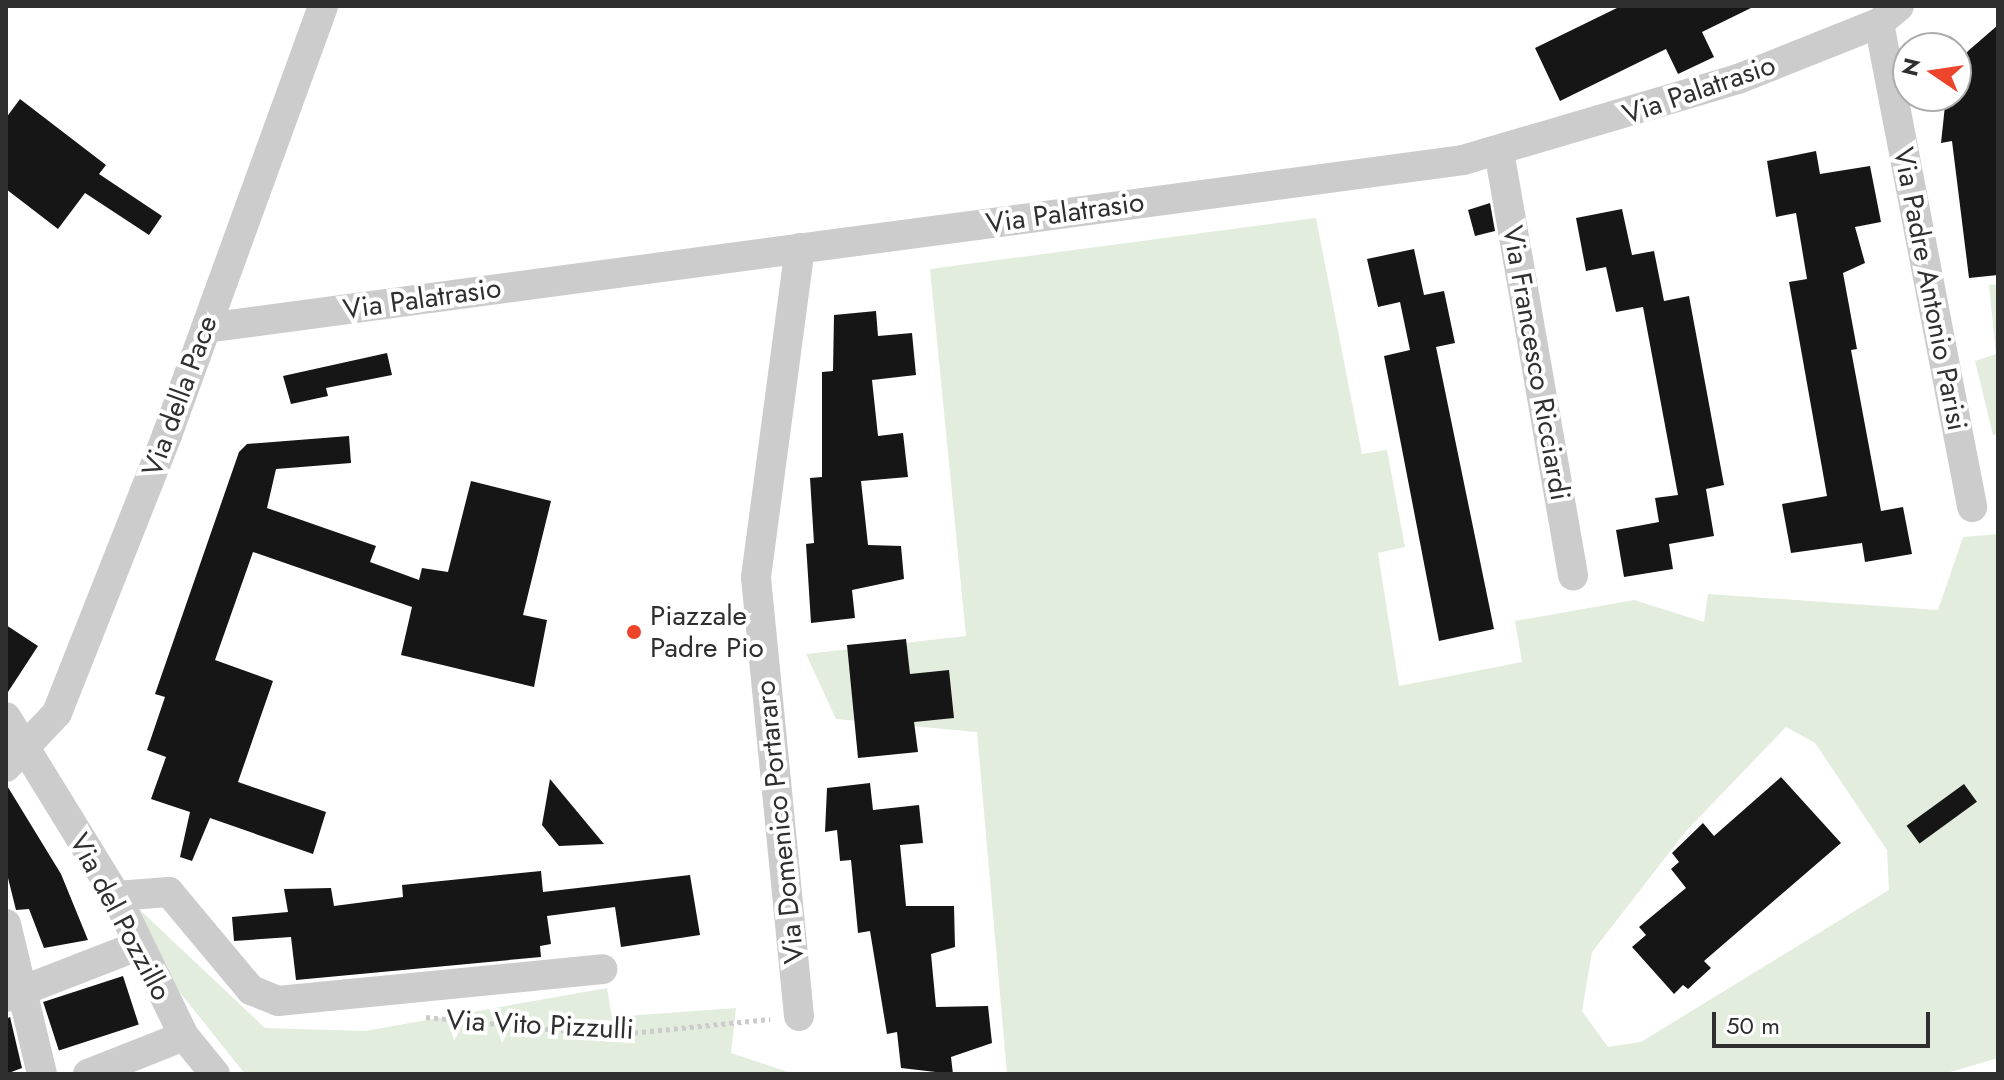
<!DOCTYPE html>
<html>
<head>
<meta charset="utf-8">
<style>
	body { margin:0 }
	#map { position:relative; width:2004px; height:1080px; overflow:hidden; background:#fff; font-family:Jost,sans-serif }
	div>[style] { position:absolute }
	.green>* { inset:0; background:#e2eddd }
	.building>* { inset:0; background:#161616; transform-origin:0 0 }
	.path>* { height:5px; margin-top:-2.5px; transform-origin:0; background:repeating-linear-gradient(90deg,#ccc 0 4px,transparent 0 8px) }
	.street>* { height:30px; margin:-15px; padding:0 15px; transform-origin:15px; border-radius:15px; background:#ccc }
	.street-bridge>* { height:30px; margin:-15px; padding:0 15px; transform-origin:15px; border-radius:15px; background:#ccc }
	.dots>* { width:22px; height:22px; translate:-50% -50%; box-sizing:border-box; border:4px solid #fff; border-radius:50% }
	span { translate:-50% -50%; white-space:nowrap; text-align:center; line-height:1.15; -webkit-text-stroke:8px #fff; paint-order:stroke }
	.street-label { font-size:28px; color:#2f2f2f }
	.poi-label { font-size:28px; color:#2f2f2f }
	.left { translate:0 -50%; text-align:left }
	.frame { position:absolute; inset:0; border:8px solid #2f2f2f; pointer-events:none }
	.north { position:absolute; left:1892px; top:32px; width:80px; height:80px; box-sizing:border-box; background:#fff; border:2px solid #acacac; border-radius:50%; rotate:283deg; font-size:22px; font-weight:700; line-height:32px; text-align:center; color:#2f2f2f }
	.north::after { content:''; display:block; margin:auto; width:28px; height:36px; background:#ec452c; clip-path:polygon(50% 0,100% 100%,50% 72%,0 100%) }
	.scale { position:absolute; left:1712px; top:1012px; width:218px; height:36px; box-sizing:border-box; border:4px solid #2f2f2f; border-top:0; padding-left:10px; font-size:24px; line-height:28px; white-space:nowrap; color:#2f2f2f; -webkit-text-stroke:6px #fff; paint-order:stroke }
</style>
</head>
<body>
<div id="map">
	<div class="green">
		<i style="clip-path:polygon(evenodd,1316px 218px,1362px 454px,1387px 450px,1405px 547px,1378px 553px,1399px 686px,1522px 662px,1515px 621px,1634px 600px,1704px 622px,1708px 594px,1938px 610px,1963px 537px,1998px 534px,1998px 1058px,1943px 1074px,1007px 1074px,977px 732px,836px 719px,806px 654px,966px 636px,930px 269px,1316px 218px,1786px 727px,1815px 743px,1887px 850px,1889px 890px,1641px 1042px,1608px 1047px,1582px 1011px,1592px 952px,1686px 831px,1786px 727px)"></i>
		<i style="clip-path:polygon(1998px 284px,1998px 434px,1993px 435px,1975px 361px,1996px 354px,1989px 285px)"></i>
		<i style="clip-path:polygon(139px 909px,265px 1028px,365px 1031px,607px 988px,612px 1017px,736px 1008px,731px 1053px,794px 1074px,245px 1074px,143px 946px)"></i>
	</div>
	<div class="building">
		<i style="clip-path:polygon(1621px 6px,1755px 6px,1702px 32px,1714px 57px,1678px 74px,1666px 49px,1560px 101px,1535px 48px)"></i>
		<i style="clip-path:polygon(1998px 25px,1998px 275px,1969px 278px,1952px 141px,1941px 143px,1946px 96px,1956px 96px,1956px 69px,1968px 51px)"></i>
		<i style="clip-path:polygon(20px 99px,106px 165px,99px 174px,162px 216px,149px 235px,85px 193px,58px 229px,6px 189px,6px 118px)"></i>
		<i style="clip-path:polygon(1816px 151px,1820px 174px,1870px 166px,1881px 222px,1855px 227px,1865px 263px,1843px 273px,1857px 349px,1851px 350px,1881px 511px,1903px 507px,1912px 554px,1865px 562px,1862px 543px,1791px 553px,1782px 504px,1827px 496px,1789px 282px,1807px 279px,1796px 213px,1776px 217px,1767px 161px)"></i>
		<i style="clip-path:polygon(1490px 203px,1495px 231px,1475px 236px,1468px 210px)"></i>
		<i style="clip-path:polygon(1622px 209px,1632px 255px,1654px 251px,1664px 301px,1689px 296px,1724px 485px,1706px 489px,1714px 536px,1669px 544px,1673px 569px,1624px 577px,1616px 530px,1659px 522px,1655px 498px,1678px 495px,1643px 307px,1616px 312px,1606px 267px,1586px 271px,1576px 218px)"></i>
		<i style="clip-path:polygon(1414px 249px,1424px 295px,1444px 291px,1455px 343px,1436px 347px,1494px 629px,1439px 641px,1384px 356px,1410px 350px,1400px 302px,1378px 307px,1367px 259px)"></i>
		<i style="clip-path:polygon(876px 311px,878px 336px,912px 333px,916px 375px,872px 380px,878px 436px,903px 433px,908px 477px,861px 481px,868px 545px,901px 546px,904px 579px,852px 590px,855px 618px,811px 623px,806px 544px,814px 543px,810px 478px,822px 477px,822px 372px,833px 371px,834px 315px)"></i>
		<i style="clip-path:polygon(387px 353px,392px 375px,326px 388px,328px 396px,291px 404px,283px 376px)"></i>
		<i style="clip-path:polygon(349px 436px,351px 463px,276px 469px,267px 508px,376px 546px,370px 562px,419px 580px,422px 568px,448px 572px,471px 481px,551px 501px,523px 615px,547px 620px,534px 687px,401px 655px,412px 607px,253px 552px,215px 660px,273px 681px,238px 782px,326px 812px,313px 854px,210px 818px,192px 861px,180px 857px,190px 812px,151px 799px,166px 757px,147px 750px,165px 697px,155px 694px,239px 452px,247px 444px)"></i>
		<i style="clip-path:polygon(6px 625px,38px 646px,6px 695px)"></i>
		<i style="clip-path:polygon(906px 639px,910px 674px,949px 670px,954px 718px,914px 722px,918px 752px,858px 758px,847px 645px)"></i>
		<i style="clip-path:polygon(1781px 777px,1841px 843px,1704px 961px,1711px 968px,1688px 989px,1683px 985px,1674px 994px,1632px 947px,1646px 935px,1639px 927px,1686px 888px,1671px 869px,1679px 862px,1672px 853px,1703px 823px,1714px 836px)"></i>
		<i style="clip-path:polygon(550px 779px,604px 844px,559px 846px,542px 825px)"></i>
		<i style="clip-path:polygon(870px 783px,873px 810px,919px 805px,923px 843px,900px 845px,906px 906px,954px 906px,955px 947px,931px 954px,936px 1007px,988px 1006px,992px 1043px,951px 1057px,953px 1074px,901px 1068px,897px 1032px,887px 1034px,870px 931px,858px 933px,851px 860px,840px 861px,837px 830px,825px 832px,827px 788px)"></i>
		<i style="clip-path:polygon(6px 784px,61px 874px,88px 940px,44px 948px,29px 909px,16px 910px,6px 870px)"></i>
		<i style="left:1964px;top:784px;width:22px;height:71px;rotate:54deg"></i>
		<i style="clip-path:polygon(541px 871px,543px 892px,690px 875px,700px 935px,621px 947px,615px 907px,547px 916px,551px 944px,540px 946px,541px 957px,296px 980px,291px 937px,234px 941px,232px 917px,288px 912px,284px 889px,331px 888px,334px 906px,403px 897px,402px 885px)"></i>
		<i style="left:123px;top:976px;width:51px;height:84px;rotate:72deg"></i>
		<i style="clip-path:polygon(10px 1017px,22px 1068px,6px 1074px,6px 1019px)"></i>
	</div>
	<div class="path">
		<i style="left:426px;top:1017px;width:185px;rotate:5.6deg"></i>
		<i style="left:610px;top:1035px;width:161px;rotate:-5.7deg"></i>
	</div>
	<div class="street">
		<i style="left:1879px;top:23px;width:493px;rotate:79.1deg"></i>
		<i style="left:1499px;top:151px;width:431px;rotate:80.1deg"></i>
		<i style="left:206px;top:328px;width:1268px;rotate:-7.61deg"></i>
		<i style="left:1463px;top:160px;width:287px;rotate:-16.4deg"></i>
		<i style="left:1738px;top:79px;width:152px;rotate:-21.7deg"></i>
		<i style="left:1879px;top:23px;width:26px;rotate:-40deg"></i>
		<i style="left:57px;top:713px;width:299px;rotate:-68.4deg"></i>
		<i style="left:167px;top:435px;width:456px;rotate:-70deg"></i>
		<i style="left:6px;top:717px;width:210px;rotate:58.4deg"></i>
		<i style="left:116px;top:896px;width:156px;rotate:64.1deg"></i>
		<i style="left:184px;top:1036px;width:49px;rotate:50.8deg"></i>
		<i style="left:116px;top:896px;width:53px;rotate:-4.3deg"></i>
		<i style="left:169px;top:892px;width:128px;rotate:50.1deg"></i>
		<i style="left:251px;top:990px;width:29px;rotate:22deg"></i>
		<i style="left:278px;top:1001px;width:326px;rotate:-5.6deg"></i>
		<i style="left:6px;top:924px;width:154px;rotate:76.5deg"></i>
		<i style="left:6px;top:997px;width:138px;rotate:-21.2deg"></i>
		<i style="left:799px;top:1016px;width:441px;rotate:-95.6deg"></i>
		<i style="left:756px;top:577px;width:332px;rotate:-82.4deg"></i>
		<i style="left:88px;top:1074px;width:103px;rotate:-21.6deg"></i>
	</div>
	<div class="street-bridge">
		<i style="left:6px;top:767px;width:74px;rotate:-46.6deg"></i>
	</div>
	<div class="dots">
		<i style="left:634px;top:632px;background:#ec452c"></i>
	</div>
	<div class="street-label">
		<span style="left:1699px;top:90px;rotate:-19deg">Via Palatrasio</span>
		<span style="left:1065px;top:213px;rotate:-8deg">Via Palatrasio</span>
		<span style="left:1930px;top:289px;rotate:79deg">Via Padre Antonio Parisi</span>
		<span style="left:422px;top:299px;rotate:-8deg">Via Palatrasio</span>
		<span style="left:1536px;top:363px;rotate:80deg">Via Francesco Ricciardi</span>
		<span style="left:180px;top:396px;rotate:-70deg">Via della Pace</span>
		<span style="left:780px;top:822px;rotate:-96deg">Via Domenico Portararo</span>
		<span style="left:120px;top:917px;rotate:62deg">Via del Pozzillo</span>
		<span style="left:540px;top:1025px;rotate:3deg">Via Vito Pizzulli</span>
	</div>
	<div class="poi-label">
		<span class="left" style="left:650px;top:632px">Piazzale<br>Padre Pio</span>
	</div>
	<div class="frame"></div>
	<div class="north">N</div>
	<div class="scale">50 m</div>
</div>
</body>
</html>
